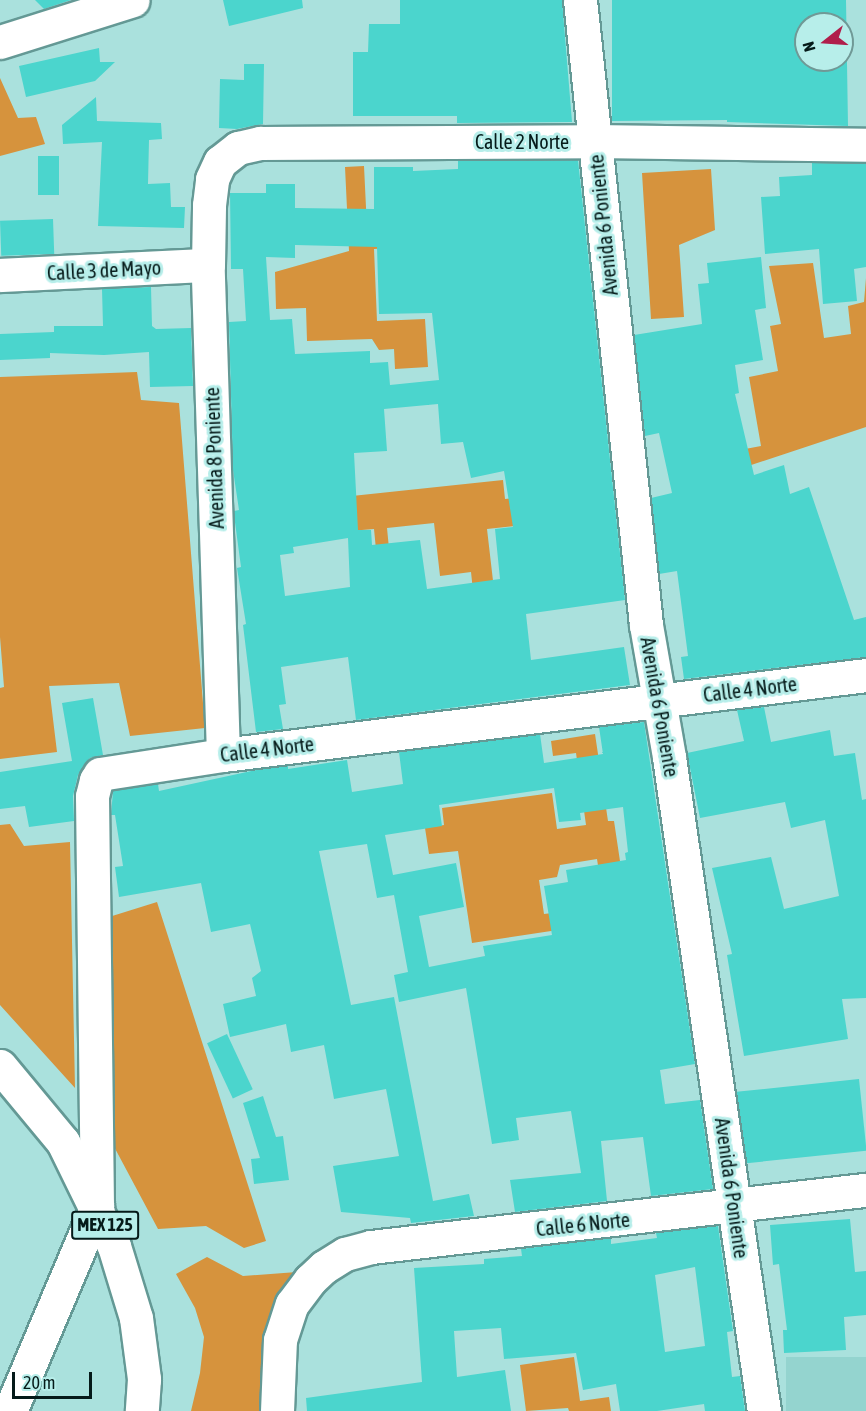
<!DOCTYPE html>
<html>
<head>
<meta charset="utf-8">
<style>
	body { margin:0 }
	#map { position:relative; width:866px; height:1411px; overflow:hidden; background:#aae1dd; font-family:"Asap Condensed",sans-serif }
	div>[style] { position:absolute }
	.built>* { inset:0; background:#94d4cf; transform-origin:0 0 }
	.green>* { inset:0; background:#d6933d }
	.building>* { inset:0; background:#4bd5cd; transform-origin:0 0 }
	.roads { filter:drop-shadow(2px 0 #649995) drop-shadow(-2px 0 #649995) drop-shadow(0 2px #649995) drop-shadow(0 -2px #649995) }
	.minor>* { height:33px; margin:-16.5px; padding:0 16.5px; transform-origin:16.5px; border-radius:16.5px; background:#fff }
	.major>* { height:33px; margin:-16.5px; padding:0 16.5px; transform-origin:16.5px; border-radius:16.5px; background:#fff }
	span { translate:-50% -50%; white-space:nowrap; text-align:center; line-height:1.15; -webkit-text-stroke:6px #b7eeea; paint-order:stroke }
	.shield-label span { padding:2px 4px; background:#b7eeea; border:2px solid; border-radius:4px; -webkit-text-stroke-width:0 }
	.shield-label { font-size:18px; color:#051a19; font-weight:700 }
	.street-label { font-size:20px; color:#051a19 }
	.north { position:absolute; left:794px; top:12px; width:60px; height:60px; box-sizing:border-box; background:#b7eeea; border:2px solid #709996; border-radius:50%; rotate:253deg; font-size:16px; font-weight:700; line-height:24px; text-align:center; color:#051a19 }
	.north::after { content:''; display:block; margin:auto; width:21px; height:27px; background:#b01e4b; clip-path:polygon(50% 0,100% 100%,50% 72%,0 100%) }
	.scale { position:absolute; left:12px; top:1372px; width:80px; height:27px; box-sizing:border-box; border:3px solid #051a19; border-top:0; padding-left:8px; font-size:18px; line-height:21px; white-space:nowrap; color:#051a19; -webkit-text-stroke:4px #b7eeea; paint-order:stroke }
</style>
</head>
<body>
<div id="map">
	<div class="built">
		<i style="left:786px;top:1357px;width:80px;height:54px"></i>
	</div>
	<div class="green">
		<i style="clip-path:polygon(0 78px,18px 118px,36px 117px,45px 144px,0 156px)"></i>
		<i style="clip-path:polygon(364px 166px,367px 228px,414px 247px,374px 249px,377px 321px,425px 319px,428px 367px,395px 369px,394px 349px,379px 350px,372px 339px,307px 341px,306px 308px,276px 309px,275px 272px,349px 251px,345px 167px)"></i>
		<i style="clip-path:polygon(711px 169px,715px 230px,679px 245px,684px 317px,651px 319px,642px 173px)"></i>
		<i style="clip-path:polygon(813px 263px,824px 338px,851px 334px,848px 306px,864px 302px,866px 278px,866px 427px,727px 473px,724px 453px,761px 446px,749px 377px,778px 371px,770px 326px,781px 324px,769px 266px)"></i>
		<i style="clip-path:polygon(137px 372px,141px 400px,179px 403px,205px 728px,130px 736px,119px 683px,49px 686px,57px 752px,0 759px,0 688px,4px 687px,0 637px,0 377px)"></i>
		<i style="clip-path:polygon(503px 480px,505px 499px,529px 497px,532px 524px,487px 529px,495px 598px,474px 600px,471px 572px,440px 576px,434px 523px,387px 528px,391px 569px,378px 570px,374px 529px,337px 532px,333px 498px)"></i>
		<i style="clip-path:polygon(595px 734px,608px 821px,614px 821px,627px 908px,605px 911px,597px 859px,560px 865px,557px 877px,539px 880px,544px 914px,568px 911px,571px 928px,472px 943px,458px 851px,429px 854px,425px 828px,444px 825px,442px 808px,552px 793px,557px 829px,586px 825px,576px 753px,553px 756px,551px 741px)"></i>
		<i style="clip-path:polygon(10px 824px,24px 846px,70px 842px,75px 1088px,0 1005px,0 825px)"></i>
		<i style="clip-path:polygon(157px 902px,266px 1241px,244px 1248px,206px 1226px,158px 1229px,111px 1141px,109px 917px)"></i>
		<i style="clip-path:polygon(207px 1257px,243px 1276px,297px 1272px,268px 1411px,191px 1411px,200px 1373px,204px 1337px,195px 1308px,176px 1274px)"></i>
		<i style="clip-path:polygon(574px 1357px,580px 1401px,609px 1397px,611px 1411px,569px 1411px,568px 1408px,526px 1411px,520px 1365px)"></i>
	</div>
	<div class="building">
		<i style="clip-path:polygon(35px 0,71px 0,44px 9px)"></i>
		<i style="clip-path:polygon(223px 0,302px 0,303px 8px,229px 26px)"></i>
		<i style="clip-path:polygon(400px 0,562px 0,572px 122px,457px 123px,457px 116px,353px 116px,353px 52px,368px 52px,369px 24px,400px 24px)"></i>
		<i style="clip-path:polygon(evenodd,612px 0,846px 0,848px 126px,727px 122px,727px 120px,612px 121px,612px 0,806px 24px,842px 24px,842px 60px,806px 60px,806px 24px)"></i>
		<i style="clip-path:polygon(99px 48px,100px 62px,115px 62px,95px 81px,26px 97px,19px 66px)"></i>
		<i style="clip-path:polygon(244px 64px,264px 64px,263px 124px,237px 129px,219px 128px,220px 79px,244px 80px)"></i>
		<i style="clip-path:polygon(96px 97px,97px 121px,161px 123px,162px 139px,149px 140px,148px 184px,170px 183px,171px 207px,185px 207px,184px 228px,98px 226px,102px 142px,63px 144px,62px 125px)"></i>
		<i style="left:38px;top:156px;width:21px;height:39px"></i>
		<i style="clip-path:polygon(evenodd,578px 160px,625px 600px,526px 614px,531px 660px,624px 647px,630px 685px,356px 720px,348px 657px,281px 667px,286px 704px,279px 705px,283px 729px,256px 732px,243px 625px,246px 624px,237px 568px,241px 567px,234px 515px,234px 511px,239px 510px,233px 470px,229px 322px,246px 321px,243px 269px,231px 269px,230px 193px,266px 193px,266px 184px,295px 184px,295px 208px,374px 209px,374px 167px,413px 167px,413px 171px,458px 169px,458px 161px,578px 160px,295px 245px,377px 247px,379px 314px,432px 313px,439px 380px,390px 385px,388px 362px,370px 363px,370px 351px,295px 354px,292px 319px,270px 320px,266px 257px,295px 258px,295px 245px,578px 160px,438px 404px,441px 444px,463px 442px,471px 478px,504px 471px,513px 527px,495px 529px,500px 579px,427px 589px,420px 540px,372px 545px,371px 530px,358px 530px,354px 453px,387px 451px,384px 409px,438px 404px,578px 160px,348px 538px,350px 587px,285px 596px,280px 555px,294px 553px,293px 547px,348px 538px)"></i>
		<i style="clip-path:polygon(812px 163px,866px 164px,866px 267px,854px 269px,857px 301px,823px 304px,819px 249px,765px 254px,761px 197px,780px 196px,779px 177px,812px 175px)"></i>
		<i style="left:53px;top:219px;width:35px;height:53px;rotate:88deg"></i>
		<i style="clip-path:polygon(761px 257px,766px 308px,755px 310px,763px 360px,735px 365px,739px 393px,735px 394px,754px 475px,784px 465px,790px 494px,809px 487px,854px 620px,866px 617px,866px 657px,684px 679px,681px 657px,688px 656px,677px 571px,659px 574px,651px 498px,672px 493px,659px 433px,645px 436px,634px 335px,702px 324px,698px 284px,709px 283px,707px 263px)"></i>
		<i style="clip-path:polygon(151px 287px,152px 326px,156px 329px,191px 328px,193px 386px,150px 387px,149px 352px,104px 355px,50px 353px,50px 358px,0 360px,0 334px,54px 332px,54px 326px,103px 326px,102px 289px)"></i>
		<i style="clip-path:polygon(93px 698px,103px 755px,90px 758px,78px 775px,73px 796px,74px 821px,29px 827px,25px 806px,0 809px,0 772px,72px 761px,62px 703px)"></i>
		<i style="clip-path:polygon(764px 707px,771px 742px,830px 730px,834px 756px,855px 753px,862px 800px,866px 799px,866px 998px,842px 999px,848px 1039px,744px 1056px,727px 955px,732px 954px,712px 868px,771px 857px,784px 909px,839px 896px,825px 820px,791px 828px,785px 802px,700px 818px,687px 753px,744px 741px,737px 710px)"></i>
		<i style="clip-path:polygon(evenodd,644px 722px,695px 1064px,660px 1070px,665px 1104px,700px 1100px,713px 1189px,651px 1196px,643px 1137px,601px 1141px,607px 1201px,515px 1212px,510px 1180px,581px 1173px,571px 1111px,516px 1118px,519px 1140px,492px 1144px,466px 988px,399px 1002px,394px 975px,408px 972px,394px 895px,377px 898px,367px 844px,319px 851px,351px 1005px,394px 997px,433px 1201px,469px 1194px,474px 1216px,411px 1223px,410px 1218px,341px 1212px,333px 1166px,399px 1156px,386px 1089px,334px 1099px,324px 1045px,291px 1052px,286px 1024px,230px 1037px,223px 1004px,256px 996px,252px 978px,261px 971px,250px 924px,211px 932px,201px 883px,119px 897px,115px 867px,123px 866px,115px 815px,111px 815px,113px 791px,158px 784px,159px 791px,261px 769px,288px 766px,288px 769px,347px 760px,352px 792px,403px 784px,399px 752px,540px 734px,544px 763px,603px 754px,599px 727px,644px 722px,554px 788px,559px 822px,581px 820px,580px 813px,623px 807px,628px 852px,625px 853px,626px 860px,566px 870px,568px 882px,544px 886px,552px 935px,483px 946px,485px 956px,429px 967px,419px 916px,464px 907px,456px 863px,393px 875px,385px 835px,442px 826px,439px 805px,554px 788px)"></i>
		<i style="left:227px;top:1034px;width:61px;height:22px;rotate:65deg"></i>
		<i style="left:859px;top:1079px;width:72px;height:123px;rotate:84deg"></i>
		<i style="clip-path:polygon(263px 1096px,276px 1137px,283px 1136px,289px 1180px,254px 1184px,251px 1159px,260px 1158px,243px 1103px)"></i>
		<i style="clip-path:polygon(850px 1219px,855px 1272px,866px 1271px,866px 1315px,844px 1317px,846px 1350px,784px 1353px,783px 1330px,787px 1330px,779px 1264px,773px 1265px,770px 1225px)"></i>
		<i style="clip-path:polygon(evenodd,718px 1226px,733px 1331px,727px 1332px,732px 1377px,740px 1376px,745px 1411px,705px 1411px,704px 1404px,657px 1411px,620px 1411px,616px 1384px,583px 1390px,576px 1353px,504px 1359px,501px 1328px,454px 1331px,457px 1377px,505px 1370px,511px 1411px,307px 1411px,306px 1398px,422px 1382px,414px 1268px,484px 1264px,484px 1259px,522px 1256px,521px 1249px,611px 1238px,611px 1244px,657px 1238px,656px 1233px,718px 1226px,695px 1267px,705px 1346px,665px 1352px,655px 1275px,695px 1267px)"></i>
	</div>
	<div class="roads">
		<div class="minor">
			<i style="left:580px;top:0;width:628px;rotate:83.97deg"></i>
			<i style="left:646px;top:625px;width:134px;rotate:80.1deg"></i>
			<i style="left:669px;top:757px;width:661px;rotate:81.74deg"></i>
			<i style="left:0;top:42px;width:139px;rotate:-17.5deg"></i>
			<i style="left:0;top:275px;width:208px;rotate:-2.8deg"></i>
			<i style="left:223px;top:755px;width:490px;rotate:-91.8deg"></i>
			<i style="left:208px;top:265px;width:60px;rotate:-89deg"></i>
			<i style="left:209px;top:205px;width:26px;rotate:-83deg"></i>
			<i style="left:212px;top:179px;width:19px;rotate:-65deg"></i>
			<i style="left:220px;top:162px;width:23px;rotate:-38deg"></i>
			<i style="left:238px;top:148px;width:23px;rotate:-13deg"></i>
			<i style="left:260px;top:143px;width:334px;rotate:-0.3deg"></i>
			<i style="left:594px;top:141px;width:272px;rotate:0.8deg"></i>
			<i style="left:10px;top:1411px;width:223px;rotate:-67deg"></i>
			<i style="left:97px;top:1206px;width:410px;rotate:-90.7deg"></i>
			<i style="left:92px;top:796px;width:16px;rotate:-76deg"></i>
			<i style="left:96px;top:780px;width:7px;rotate:-56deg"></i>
			<i style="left:100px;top:774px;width:124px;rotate:-8.8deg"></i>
			<i style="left:223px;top:755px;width:648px;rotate:-7.09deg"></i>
			<i style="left:277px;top:1411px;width:71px;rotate:-87.6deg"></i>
			<i style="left:280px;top:1340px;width:38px;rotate:-72deg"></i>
			<i style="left:292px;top:1304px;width:30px;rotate:-53deg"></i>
			<i style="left:310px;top:1280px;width:19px;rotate:-43deg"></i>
			<i style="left:324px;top:1267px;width:25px;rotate:-32deg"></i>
			<i style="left:345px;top:1254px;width:27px;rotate:-15deg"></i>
			<i style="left:371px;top:1247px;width:498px;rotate:-6.6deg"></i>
		</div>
		<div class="major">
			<i style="left:0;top:1066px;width:99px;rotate:50.3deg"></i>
			<i style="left:63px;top:1142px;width:116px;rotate:63.9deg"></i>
			<i style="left:114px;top:1246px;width:75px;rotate:73deg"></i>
			<i style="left:136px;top:1318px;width:62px;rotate:82.5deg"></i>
			<i style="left:144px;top:1379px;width:32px;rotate:94deg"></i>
		</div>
	</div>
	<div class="shield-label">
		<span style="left:105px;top:1225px">MEX 125</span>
	</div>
	<div class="street-label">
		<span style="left:522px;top:141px">Calle 2 Norte</span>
		<span style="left:603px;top:225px;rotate:-96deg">Avenida 6 Poniente</span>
		<span style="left:104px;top:270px;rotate:-3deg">Calle 3 de Mayo</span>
		<span style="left:214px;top:458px;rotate:-92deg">Avenida 8 Poniente</span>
		<span style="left:750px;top:689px;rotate:-7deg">Calle 4 Norte</span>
		<span style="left:660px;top:707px;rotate:80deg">Avenida 6 Poniente</span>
		<span style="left:267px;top:749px;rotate:-7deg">Calle 4 Norte</span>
		<span style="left:732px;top:1188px;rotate:82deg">Avenida 6 Poniente</span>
		<span style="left:583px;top:1224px;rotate:-6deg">Calle 6 Norte</span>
	</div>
	<div class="north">N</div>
	<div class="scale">20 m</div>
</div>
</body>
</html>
